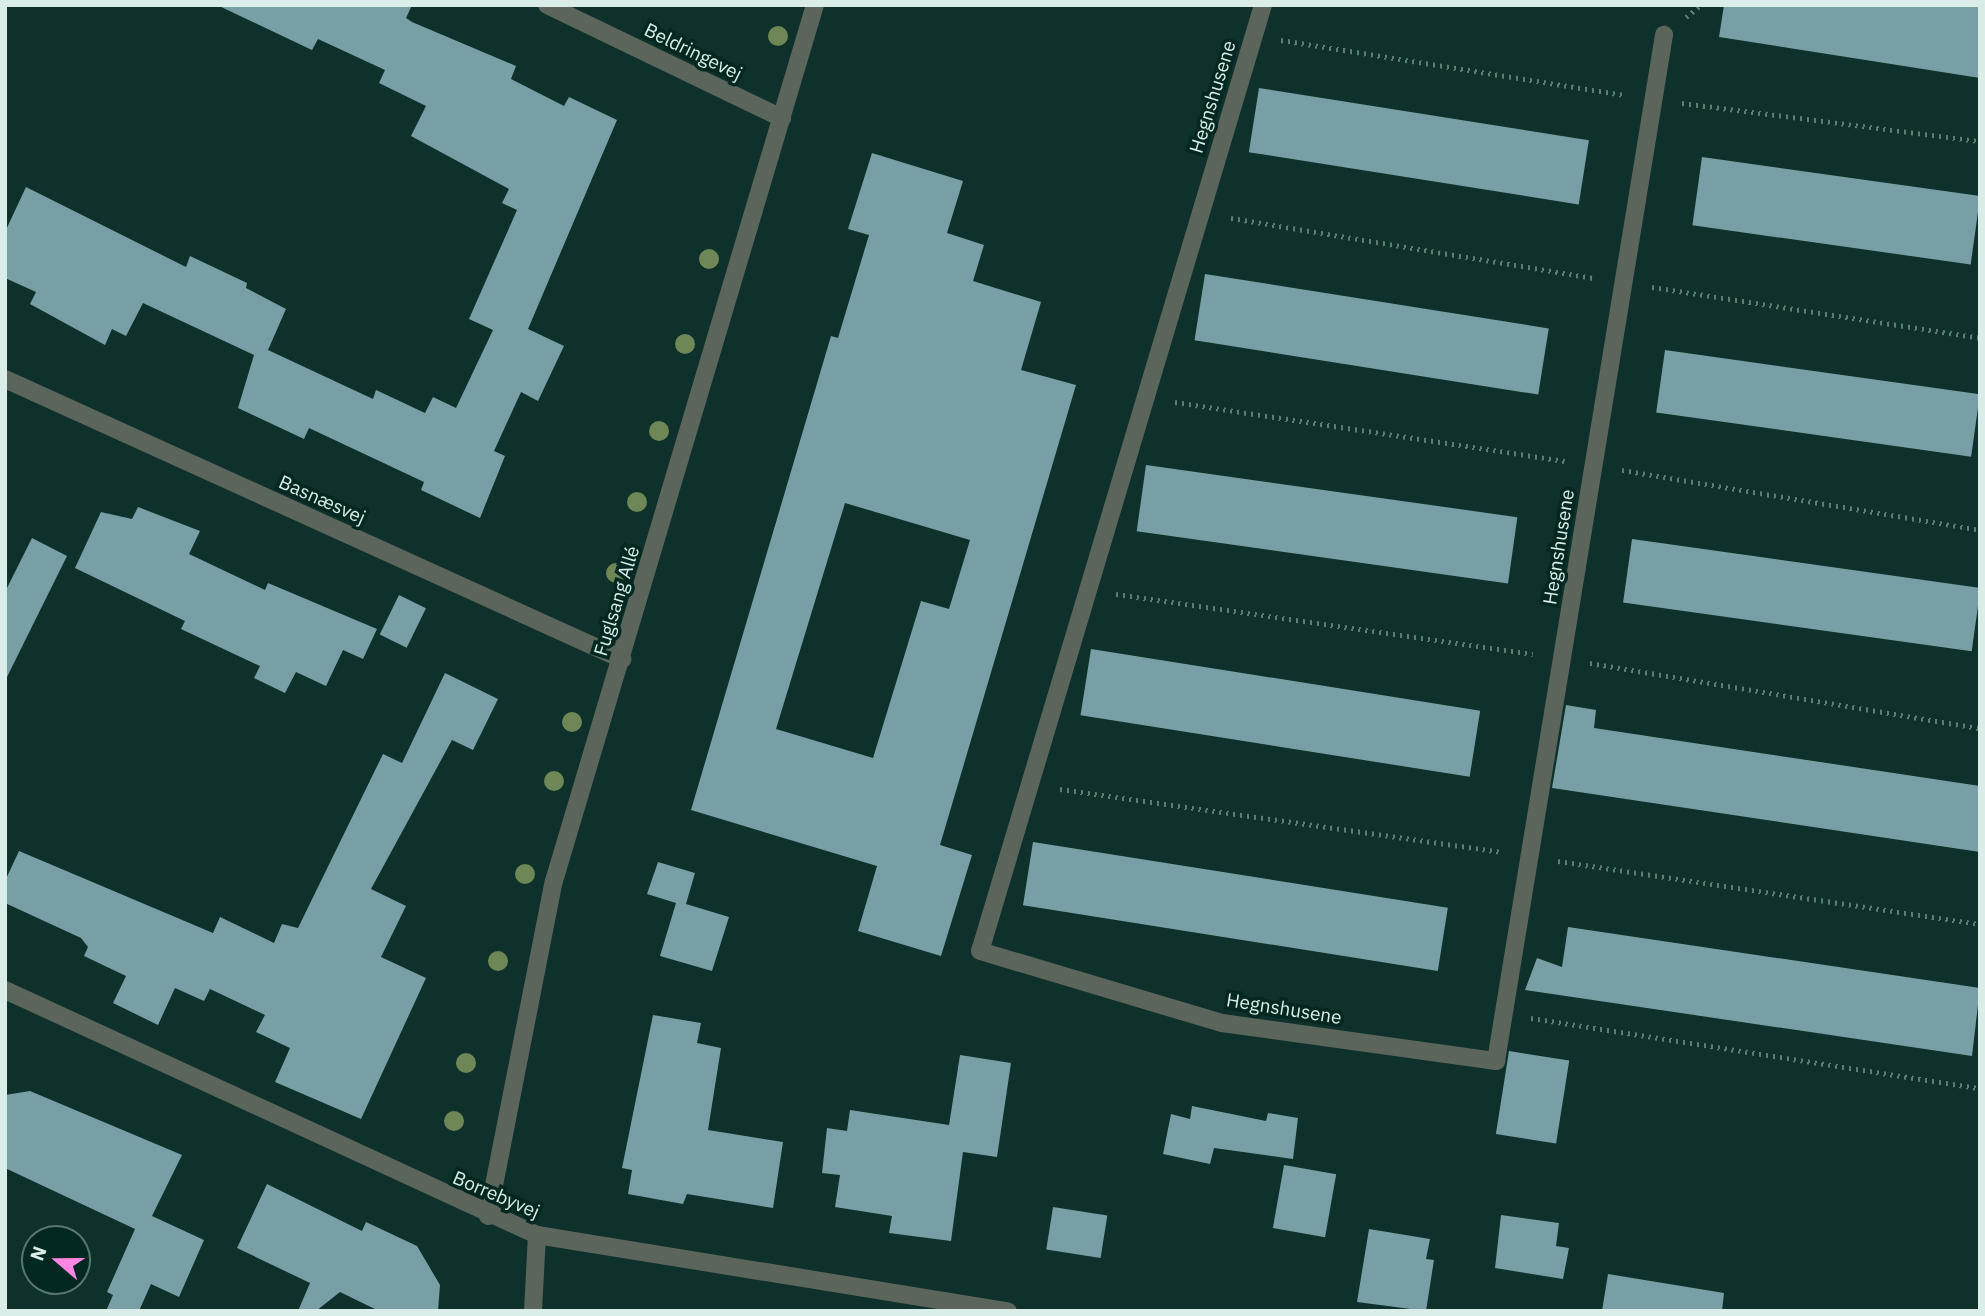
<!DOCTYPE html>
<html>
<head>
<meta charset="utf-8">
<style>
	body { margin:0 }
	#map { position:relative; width:1985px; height:1316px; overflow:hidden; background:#0e312b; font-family:"IBM Plex Sans",sans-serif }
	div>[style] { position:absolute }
	.building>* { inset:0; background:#799fa6; transform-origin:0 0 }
	.path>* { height:4.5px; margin-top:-2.25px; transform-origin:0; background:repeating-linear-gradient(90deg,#607c77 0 2px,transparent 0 7px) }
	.minor>* { height:18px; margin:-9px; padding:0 9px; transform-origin:9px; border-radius:9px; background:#5b655b }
	.trees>* { width:20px; height:20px; margin:-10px; border-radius:50%; background:#6f8656 }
	span { translate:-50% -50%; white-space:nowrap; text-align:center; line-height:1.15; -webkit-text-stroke:7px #032721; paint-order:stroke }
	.street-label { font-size:19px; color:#daede8 }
	.frame { position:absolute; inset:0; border:7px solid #daede8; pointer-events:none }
	.north { position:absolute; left:21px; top:1225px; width:70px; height:70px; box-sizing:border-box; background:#032721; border:2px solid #597671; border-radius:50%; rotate:290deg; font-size:19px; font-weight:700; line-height:28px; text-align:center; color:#daede8 }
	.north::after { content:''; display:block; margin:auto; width:24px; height:32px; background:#fc86e3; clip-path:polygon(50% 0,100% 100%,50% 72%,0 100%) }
</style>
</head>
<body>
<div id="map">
	<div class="building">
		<i style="clip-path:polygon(217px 5px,412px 5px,406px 18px,412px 22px,516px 66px,511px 79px,564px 106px,569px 97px,617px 120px,528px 329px,564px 346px,538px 401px,521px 392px,494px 451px,505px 456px,480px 518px,421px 490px,424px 482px,309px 428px,304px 439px,238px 408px,254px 355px,143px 303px,126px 336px,112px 329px,105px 345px,30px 304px,36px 292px,5px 278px,5px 232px,26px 187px,186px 267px,190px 256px,247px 283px,246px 288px,286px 309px,268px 350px,373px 399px,376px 390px,425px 413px,433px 397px,456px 408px,493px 330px,469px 319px,517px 210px,502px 203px,509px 189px,411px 136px,426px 106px,379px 83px,385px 70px,318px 39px,312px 50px)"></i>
		<i style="clip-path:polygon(1724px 5px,1980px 5px,1980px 78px,1719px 37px)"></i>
		<i style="left:1259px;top:88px;width:334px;height:65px;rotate:9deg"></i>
		<i style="clip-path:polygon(evenodd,872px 153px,963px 181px,947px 233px,984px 245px,973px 281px,1041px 302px,1021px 370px,1076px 385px,940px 845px,972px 855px,941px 956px,858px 931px,877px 866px,691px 810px,831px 336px,838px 338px,869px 235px,848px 229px,872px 153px,845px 503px,970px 540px,949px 609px,921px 601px,873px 758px,776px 729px,845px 503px)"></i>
		<i style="left:1702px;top:157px;width:281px;height:69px;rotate:8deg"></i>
		<i style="left:1205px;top:274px;width:348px;height:67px;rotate:9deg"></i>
		<i style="left:1665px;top:350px;width:318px;height:63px;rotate:8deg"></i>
		<i style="left:1146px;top:465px;width:375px;height:67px;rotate:8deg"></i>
		<i style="clip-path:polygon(138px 507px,200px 531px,189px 554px,265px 590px,268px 583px,377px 629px,363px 659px,343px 650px,326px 686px,296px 672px,285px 693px,254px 678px,260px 666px,181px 629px,185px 621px,75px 568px,101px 512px,132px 519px)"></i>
		<i style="clip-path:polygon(32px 538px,67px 556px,5px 681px,5px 592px)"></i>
		<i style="left:1632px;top:539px;width:352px;height:64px;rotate:8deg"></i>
		<i style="left:399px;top:595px;width:30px;height:44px;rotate:26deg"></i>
		<i style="left:1091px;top:649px;width:394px;height:67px;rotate:9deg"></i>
		<i style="clip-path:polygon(445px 673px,498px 699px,473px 750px,452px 740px,371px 889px,406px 906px,381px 957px,426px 978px,361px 1119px,275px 1082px,290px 1048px,256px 1032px,265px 1015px,210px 989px,204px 1001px,175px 988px,158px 1025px,113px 1003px,126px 976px,84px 956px,88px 947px,81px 938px,5px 903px,5px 881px,19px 851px,213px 933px,220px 917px,274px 943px,282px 924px,298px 928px,383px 754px,402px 763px)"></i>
		<i style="clip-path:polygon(1566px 705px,1596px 710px,1594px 728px,1980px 786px,1980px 852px,1552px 788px)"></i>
		<i style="left:1033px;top:842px;width:420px;height:64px;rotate:9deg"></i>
		<i style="clip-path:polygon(658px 862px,695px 873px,686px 904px,729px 917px,712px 971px,660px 956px,676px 903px,647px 894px)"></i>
		<i style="clip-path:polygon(1568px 927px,1980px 988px,1972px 1056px,1525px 990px,1537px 958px,1562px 967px)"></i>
		<i style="clip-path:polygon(653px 1015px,701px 1023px,697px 1043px,721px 1048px,708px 1130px,783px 1142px,773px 1208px,687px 1194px,683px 1204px,628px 1194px,632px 1170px,622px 1168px)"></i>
		<i style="left:1509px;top:1051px;width:61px;height:84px;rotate:9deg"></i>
		<i style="clip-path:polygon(960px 1055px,1011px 1063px,997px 1157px,963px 1152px,951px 1241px,889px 1233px,892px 1216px,835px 1207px,840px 1175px,822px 1173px,827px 1128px,847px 1131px,850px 1110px,949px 1125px)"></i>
		<i style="clip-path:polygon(30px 1091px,182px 1155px,152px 1216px,204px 1240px,179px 1297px,151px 1284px,139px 1311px,106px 1311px,113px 1295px,107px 1292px,135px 1229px,5px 1168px,5px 1095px)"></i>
		<i style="clip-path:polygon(1192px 1106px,1266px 1121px,1268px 1113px,1298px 1118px,1293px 1159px,1214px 1148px,1210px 1164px,1163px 1154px,1171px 1114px,1190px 1119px)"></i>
		<i style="left:1284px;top:1165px;width:53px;height:64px;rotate:10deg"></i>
		<i style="clip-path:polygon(267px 1184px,362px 1231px,366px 1222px,417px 1246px,440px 1285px,438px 1311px,379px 1311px,340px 1292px,316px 1311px,298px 1311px,310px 1283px,237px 1248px)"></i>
		<i style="left:1053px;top:1207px;width:55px;height:43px;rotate:9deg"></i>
		<i style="clip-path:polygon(1501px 1215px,1559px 1223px,1556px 1246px,1569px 1248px,1563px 1279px,1495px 1268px)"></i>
		<i style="clip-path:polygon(1369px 1229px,1430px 1239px,1426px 1259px,1434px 1260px,1426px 1311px,1357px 1302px)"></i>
		<i style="clip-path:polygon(1608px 1274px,1724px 1293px,1722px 1311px,1602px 1311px)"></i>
	</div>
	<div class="path">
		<i style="left:1686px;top:17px;width:19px;rotate:-39deg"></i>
		<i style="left:1281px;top:40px;width:348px;rotate:9.1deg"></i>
		<i style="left:1682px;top:103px;width:300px;rotate:7.3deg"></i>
		<i style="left:1231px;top:218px;width:369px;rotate:9.4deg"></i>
		<i style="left:1652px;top:287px;width:332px;rotate:8.8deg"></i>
		<i style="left:1175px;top:402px;width:394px;rotate:8.6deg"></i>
		<i style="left:1622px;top:470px;width:363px;rotate:9.5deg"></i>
		<i style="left:1116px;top:594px;width:421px;rotate:8.2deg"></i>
		<i style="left:1590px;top:663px;width:395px;rotate:9.5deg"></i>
		<i style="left:1060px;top:789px;width:445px;rotate:8.1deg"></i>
		<i style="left:1558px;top:861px;width:427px;rotate:8.5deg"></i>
		<i style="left:1531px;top:1018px;width:454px;rotate:8.9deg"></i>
	</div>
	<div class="minor">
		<i style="left:547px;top:5px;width:261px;rotate:25.7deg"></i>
		<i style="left:1263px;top:5px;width:987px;rotate:106.65deg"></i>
		<i style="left:980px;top:951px;width:252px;rotate:16.6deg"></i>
		<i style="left:1222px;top:1023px;width:277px;rotate:7.9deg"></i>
		<i style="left:1496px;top:1061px;width:1040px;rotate:-80.7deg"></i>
		<i style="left:5px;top:379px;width:678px;rotate:24.41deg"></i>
		<i style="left:5px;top:990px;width:586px;rotate:24.73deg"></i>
		<i style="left:537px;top:1235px;width:477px;rotate:9.2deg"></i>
		<i style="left:488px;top:1216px;width:341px;rotate:-78.9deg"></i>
		<i style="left:554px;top:881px;width:914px;rotate:-73.41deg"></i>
		<i style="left:533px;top:1311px;width:76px;rotate:-87deg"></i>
	</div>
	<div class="trees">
		<i style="left:778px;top:36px"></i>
		<i style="left:709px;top:259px"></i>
		<i style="left:685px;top:344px"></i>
		<i style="left:659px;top:431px"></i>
		<i style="left:637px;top:502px"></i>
		<i style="left:616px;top:573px"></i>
		<i style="left:572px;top:722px"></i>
		<i style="left:554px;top:781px"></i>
		<i style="left:525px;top:874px"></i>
		<i style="left:498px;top:961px"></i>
		<i style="left:466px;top:1063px"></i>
		<i style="left:454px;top:1121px"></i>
	</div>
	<div class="street-label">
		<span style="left:693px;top:52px;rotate:26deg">Beldringevej</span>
		<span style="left:1213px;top:97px;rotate:-73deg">Hegnshusene</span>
		<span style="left:322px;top:500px;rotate:24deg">Basnæsvej</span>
		<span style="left:1559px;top:547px;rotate:-81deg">Hegnshusene</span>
		<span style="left:617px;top:601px;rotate:-73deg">Fuglsang Allé</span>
		<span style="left:1284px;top:1009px;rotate:9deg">Hegnshusene</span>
		<span style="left:496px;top:1195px;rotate:23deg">Borrebyvej</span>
	</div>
	<div class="frame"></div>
	<div class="north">N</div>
</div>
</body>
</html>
